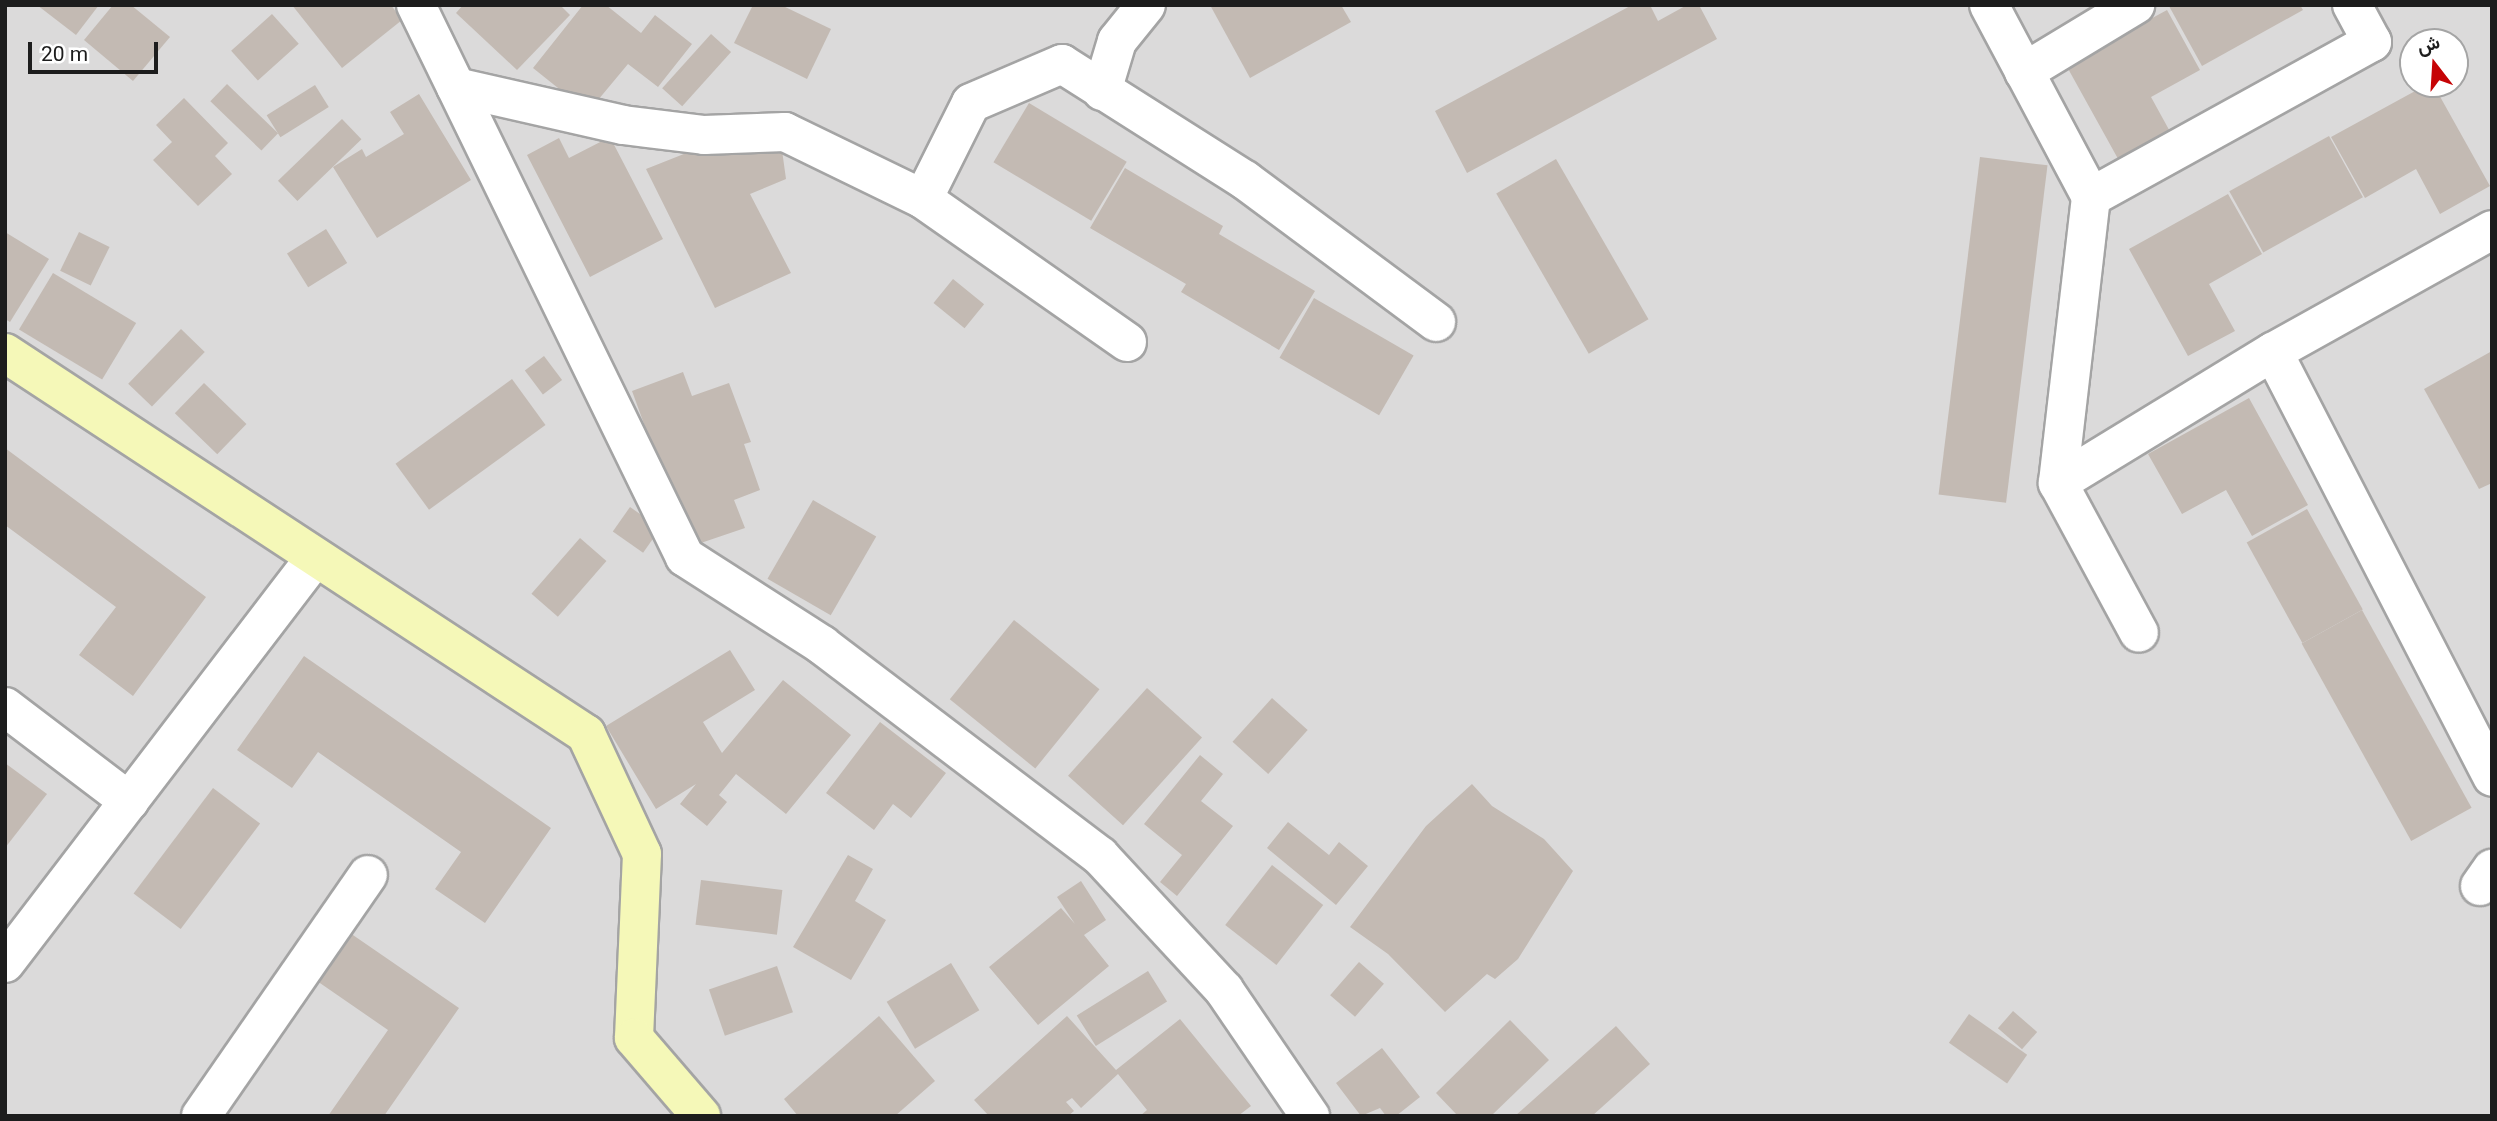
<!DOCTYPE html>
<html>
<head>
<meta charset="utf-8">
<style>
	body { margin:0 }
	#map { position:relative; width:2497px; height:1121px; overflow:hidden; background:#eeeae3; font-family:Roboto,Vazirmatn,sans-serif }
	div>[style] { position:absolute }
	.residential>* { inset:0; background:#dbdada }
	.building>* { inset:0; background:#c3bab3; transform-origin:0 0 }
	.roads { filter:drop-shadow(2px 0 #a4a4a4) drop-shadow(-2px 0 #a4a4a4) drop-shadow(0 2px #a4a4a4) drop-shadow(0 -2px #a4a4a4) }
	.street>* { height:38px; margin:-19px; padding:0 19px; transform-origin:19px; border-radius:19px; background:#fff }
	.secondary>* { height:38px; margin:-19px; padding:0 19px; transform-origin:19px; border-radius:19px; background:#f5f8b8 }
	span { translate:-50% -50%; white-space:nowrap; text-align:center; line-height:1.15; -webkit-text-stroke:5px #fff; paint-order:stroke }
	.frame { position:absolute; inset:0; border:7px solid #1d1d1d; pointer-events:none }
	.north { position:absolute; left:2399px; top:28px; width:70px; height:70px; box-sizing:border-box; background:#fff; border:2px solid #a5a5a5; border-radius:50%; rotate:343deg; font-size:19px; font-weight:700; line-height:28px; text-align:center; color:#1d1d1d }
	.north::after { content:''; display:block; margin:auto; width:24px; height:32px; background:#c60406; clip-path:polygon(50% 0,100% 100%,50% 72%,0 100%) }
	.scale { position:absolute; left:28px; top:42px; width:130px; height:32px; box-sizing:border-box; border:4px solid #1d1d1d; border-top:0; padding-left:9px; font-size:21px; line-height:24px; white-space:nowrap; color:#1d1d1d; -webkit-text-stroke:5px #fff; paint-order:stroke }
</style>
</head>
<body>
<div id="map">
	<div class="residential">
		<i style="clip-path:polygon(evenodd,5px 5px,2492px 5px,2492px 1116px,5px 1116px,5px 5px,2413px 42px,2455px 42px,2455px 84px,2413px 84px,2413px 42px)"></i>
	</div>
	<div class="building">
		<i style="clip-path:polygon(37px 5px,99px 5px,76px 35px)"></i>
		<i style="clip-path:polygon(113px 5px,131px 5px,170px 37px,133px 81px,84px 40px)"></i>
		<i style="clip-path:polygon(292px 5px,391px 5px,402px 20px,342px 68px)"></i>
		<i style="clip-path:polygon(463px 5px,560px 5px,570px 15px,517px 70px,456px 13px)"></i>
		<i style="clip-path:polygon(583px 5px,606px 5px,641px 33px,655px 15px,692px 44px,658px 87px,628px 64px,588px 112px,533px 68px)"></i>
		<i style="clip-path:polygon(753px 5px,781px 5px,831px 29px,807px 79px,734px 43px)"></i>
		<i style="clip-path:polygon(1210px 5px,1341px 5px,1351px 22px,1250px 78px)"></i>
		<i style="clip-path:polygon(1632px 5px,1650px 5px,1658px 21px,1687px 5px,1699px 5px,1717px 39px,1467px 173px,1435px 111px)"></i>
		<i style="clip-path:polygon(2300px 5px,2303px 10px,2202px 66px,2169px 6px)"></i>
		<i style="clip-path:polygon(2167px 10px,2200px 70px,2151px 97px,2173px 137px,2122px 166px,2066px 65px)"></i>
		<i style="left:272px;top:14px;width:40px;height:55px;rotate:48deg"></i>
		<i style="left:711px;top:34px;width:27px;height:73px;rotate:42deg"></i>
		<i style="left:227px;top:84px;width:71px;height:24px;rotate:44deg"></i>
		<i style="clip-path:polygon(2428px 84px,2433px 84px,2490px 186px,2440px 214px,2416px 169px,2365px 198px,2331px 137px)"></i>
		<i style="left:315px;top:85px;width:26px;height:57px;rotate:58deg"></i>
		<i style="clip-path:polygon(419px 94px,471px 180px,377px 238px,333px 167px,362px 149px,366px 157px,404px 134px,390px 112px)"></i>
		<i style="clip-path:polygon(184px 98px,228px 143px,215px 156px,232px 174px,198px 206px,153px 160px,172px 142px,156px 125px)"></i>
		<i style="left:1029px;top:103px;width:114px;height:69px;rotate:31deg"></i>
		<i style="left:342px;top:119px;width:28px;height:89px;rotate:46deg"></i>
		<i style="left:2329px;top:136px;width:70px;height:114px;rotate:61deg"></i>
		<i style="clip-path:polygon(610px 137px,663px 239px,590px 277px,527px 155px,559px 138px,569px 158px)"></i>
		<i style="clip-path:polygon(781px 143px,786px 179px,750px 194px,791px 273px,715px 308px,646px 169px,704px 146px)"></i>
		<i style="left:1980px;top:157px;width:68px;height:340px;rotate:7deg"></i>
		<i style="left:1556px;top:159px;width:185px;height:69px;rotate:60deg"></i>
		<i style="clip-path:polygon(1125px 168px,1223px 226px,1219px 234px,1315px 291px,1279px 350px,1181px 292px,1186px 284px,1090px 228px)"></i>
		<i style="clip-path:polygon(2228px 194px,2262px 254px,2209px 284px,2235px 331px,2188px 356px,2129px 249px)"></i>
		<i style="left:326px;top:229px;width:40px;height:46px;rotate:58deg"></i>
		<i style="clip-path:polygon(5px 232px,49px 259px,10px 322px,5px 319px)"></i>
		<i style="left:79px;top:232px;width:34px;height:43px;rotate:26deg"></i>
		<i style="left:53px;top:273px;width:97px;height:66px;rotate:31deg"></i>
		<i style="left:953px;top:279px;width:40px;height:31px;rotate:39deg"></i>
		<i style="left:1314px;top:298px;width:115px;height:69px;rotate:30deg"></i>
		<i style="left:181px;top:329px;width:33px;height:76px;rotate:44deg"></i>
		<i style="clip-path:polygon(2492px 351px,2492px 483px,2479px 489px,2424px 389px)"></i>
		<i style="left:544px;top:356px;width:30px;height:24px;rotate:53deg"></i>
		<i style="clip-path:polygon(683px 372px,692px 396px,729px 383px,751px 442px,744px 444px,760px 490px,734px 500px,745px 528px,689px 547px,632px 391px)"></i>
		<i style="left:512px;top:379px;width:57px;height:144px;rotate:54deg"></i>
		<i style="left:204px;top:383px;width:59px;height:42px;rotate:44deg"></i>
		<i style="clip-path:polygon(2249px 398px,2308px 505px,2252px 536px,2226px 490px,2182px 514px,2148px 454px)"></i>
		<i style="clip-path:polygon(5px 448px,206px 597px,133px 696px,79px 655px,116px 607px,5px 525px)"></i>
		<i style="left:813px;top:500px;width:73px;height:91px;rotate:30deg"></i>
		<i style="left:630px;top:507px;width:37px;height:30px;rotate:35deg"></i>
		<i style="left:2307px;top:509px;width:115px;height:69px;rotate:61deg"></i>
		<i style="left:580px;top:538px;width:35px;height:74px;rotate:41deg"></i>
		<i style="left:2362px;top:610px;width:226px;height:69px;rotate:61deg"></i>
		<i style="left:1014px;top:620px;width:110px;height:102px;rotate:39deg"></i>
		<i style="clip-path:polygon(730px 650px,755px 690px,703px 722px,722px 753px,783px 680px,851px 735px,786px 814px,736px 774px,719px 795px,727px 802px,707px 826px,680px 804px,696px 784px,656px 809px,606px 726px)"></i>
		<i style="clip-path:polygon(304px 656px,551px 828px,485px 923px,435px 889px,461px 852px,318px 752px,292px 788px,237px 750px)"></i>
		<i style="left:1147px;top:688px;width:74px;height:118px;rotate:42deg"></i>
		<i style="left:1272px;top:698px;width:48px;height:59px;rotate:42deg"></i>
		<i style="clip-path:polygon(880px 722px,946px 773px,911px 818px,893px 804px,874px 830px,826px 793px)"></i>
		<i style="clip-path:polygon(1200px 755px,1223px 774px,1201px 801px,1233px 826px,1177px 896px,1160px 882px,1182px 855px,1144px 824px)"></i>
		<i style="clip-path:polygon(5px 763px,47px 794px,5px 848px)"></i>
		<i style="clip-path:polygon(1472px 784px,1492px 806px,1544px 839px,1573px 871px,1518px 959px,1495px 979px,1487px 974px,1445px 1012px,1388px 954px,1350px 927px,1426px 826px)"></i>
		<i style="left:213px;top:788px;width:59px;height:132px;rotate:37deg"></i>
		<i style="clip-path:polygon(1288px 822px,1329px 855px,1339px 842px,1368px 866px,1336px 905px,1267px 848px)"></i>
		<i style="clip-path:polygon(848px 855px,873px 869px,855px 901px,886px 920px,851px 980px,793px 947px)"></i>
		<i style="left:1272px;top:865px;width:65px;height:76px;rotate:38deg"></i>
		<i style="left:701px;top:880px;width:82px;height:45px;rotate:7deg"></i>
		<i style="clip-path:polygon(1081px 881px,1106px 920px,1084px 935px,1109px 966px,1038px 1025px,989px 967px,1061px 908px,1075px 924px,1057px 897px)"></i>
		<i style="clip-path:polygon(350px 933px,459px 1008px,384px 1116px,328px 1116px,388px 1030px,317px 981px)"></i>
		<i style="left:1359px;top:962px;width:33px;height:44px;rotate:41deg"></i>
		<i style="left:951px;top:963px;width:55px;height:75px;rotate:59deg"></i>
		<i style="left:777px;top:966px;width:49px;height:72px;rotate:71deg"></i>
		<i style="left:1148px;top:971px;width:36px;height:84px;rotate:58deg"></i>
		<i style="left:2013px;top:1011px;width:32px;height:23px;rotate:41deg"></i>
		<i style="left:1969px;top:1014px;width:71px;height:35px;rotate:35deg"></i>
		<i style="clip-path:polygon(879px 1016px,935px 1081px,895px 1116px,798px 1116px,784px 1099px)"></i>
		<i style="clip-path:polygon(1067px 1016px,1116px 1070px,1180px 1019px,1251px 1106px,1238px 1116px,1140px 1116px,1147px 1110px,1118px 1074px,1081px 1108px,1072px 1098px,1066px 1102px,1074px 1111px,1068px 1116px,989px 1116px,974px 1100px)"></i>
		<i style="clip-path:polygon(1510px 1020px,1549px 1060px,1491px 1116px,1458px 1116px,1436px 1093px)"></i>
		<i style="clip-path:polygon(1616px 1026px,1650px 1064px,1592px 1116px,1515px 1116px)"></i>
		<i style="clip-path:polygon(1382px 1048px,1420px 1097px,1396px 1116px,1386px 1116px,1380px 1108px,1361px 1116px,1336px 1083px)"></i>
	</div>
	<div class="roads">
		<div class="street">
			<i style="left:416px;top:5px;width:614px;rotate:64.02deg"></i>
			<i style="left:685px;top:557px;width:163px;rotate:32.7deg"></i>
			<i style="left:822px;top:645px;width:349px;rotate:37.2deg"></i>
			<i style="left:1100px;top:856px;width:183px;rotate:47.2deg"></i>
			<i style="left:1224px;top:990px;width:153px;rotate:55.7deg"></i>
			<i style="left:1989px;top:5px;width:217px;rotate:62deg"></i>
			<i style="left:2091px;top:197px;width:288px;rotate:96.6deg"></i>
			<i style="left:2058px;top:483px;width:170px;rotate:61.6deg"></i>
			<i style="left:2024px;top:72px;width:130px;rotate:-31.1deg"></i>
			<i style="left:456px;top:87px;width:171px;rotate:12.8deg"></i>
			<i style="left:623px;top:125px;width:82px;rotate:7deg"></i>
			<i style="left:704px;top:135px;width:81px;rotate:-2.1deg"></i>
			<i style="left:785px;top:132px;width:153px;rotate:25.9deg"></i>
			<i style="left:1102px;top:91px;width:52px;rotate:-73.3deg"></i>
			<i style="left:1117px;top:41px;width:46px;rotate:-51.1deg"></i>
			<i style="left:2091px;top:197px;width:321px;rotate:-28.9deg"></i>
			<i style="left:2372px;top:42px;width:42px;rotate:-118.4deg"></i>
			<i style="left:2492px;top:230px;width:251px;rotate:150.9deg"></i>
			<i style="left:2273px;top:352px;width:478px;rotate:62.7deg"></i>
			<i style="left:1127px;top:342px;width:249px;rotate:-145deg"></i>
			<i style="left:923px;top:199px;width:107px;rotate:-63.4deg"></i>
			<i style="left:971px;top:103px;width:99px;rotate:-23.2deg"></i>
			<i style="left:1062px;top:64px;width:217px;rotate:32.4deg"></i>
			<i style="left:1245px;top:180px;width:238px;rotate:36.6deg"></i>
			<i style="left:2058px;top:483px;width:252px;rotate:-31.4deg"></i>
			<i style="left:5px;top:707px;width:156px;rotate:37.2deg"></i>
			<i style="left:2480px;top:886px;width:21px;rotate:-55deg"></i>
			<i style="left:5px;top:963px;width:509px;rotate:-52.59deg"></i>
			<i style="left:201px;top:1116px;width:293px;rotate:-55.3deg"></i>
		</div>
		<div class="secondary">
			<i style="left:5px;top:353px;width:695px;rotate:33.26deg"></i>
			<i style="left:586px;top:734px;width:132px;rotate:65deg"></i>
			<i style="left:642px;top:854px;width:184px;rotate:92.5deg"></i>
			<i style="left:634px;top:1038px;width:103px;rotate:49.3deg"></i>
		</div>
	</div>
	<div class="frame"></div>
	<div class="north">ش</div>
	<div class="scale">20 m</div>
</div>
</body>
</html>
